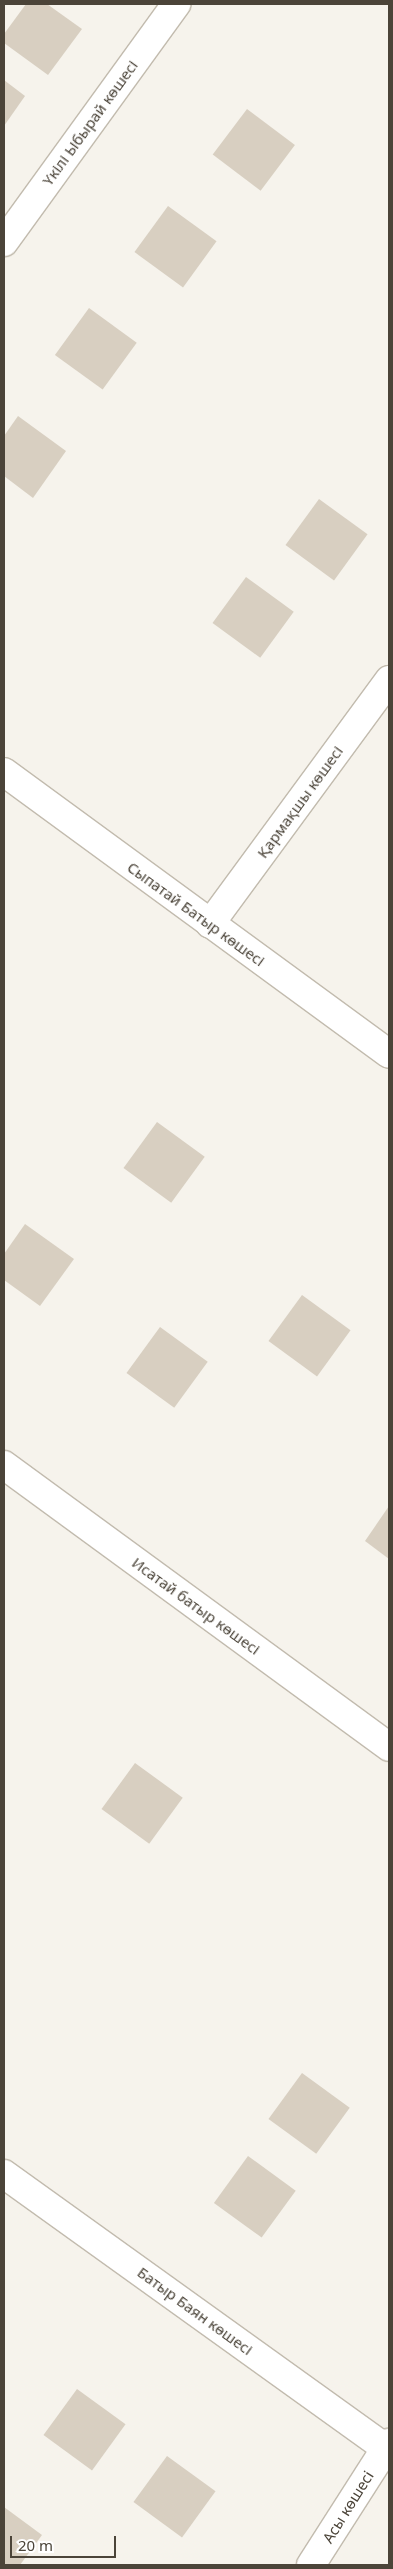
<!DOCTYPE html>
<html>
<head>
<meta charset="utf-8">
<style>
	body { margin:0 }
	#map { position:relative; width:393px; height:2569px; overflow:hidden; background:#f6f3ec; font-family:"Noto Sans",sans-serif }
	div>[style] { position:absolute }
	.building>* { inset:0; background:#d8cfc1; transform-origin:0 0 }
	.roads { filter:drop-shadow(1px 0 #c2bbae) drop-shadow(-1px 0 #c2bbae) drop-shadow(0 1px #c2bbae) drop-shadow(0 -1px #c2bbae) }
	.minor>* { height:28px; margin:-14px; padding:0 14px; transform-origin:14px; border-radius:14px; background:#fff }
	.tertiary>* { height:28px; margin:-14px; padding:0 14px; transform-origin:14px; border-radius:14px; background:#fff }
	span { translate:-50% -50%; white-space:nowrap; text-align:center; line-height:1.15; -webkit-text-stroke:5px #fff; paint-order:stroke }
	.street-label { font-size:15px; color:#4b4439 }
	.frame { position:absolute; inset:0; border:5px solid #4b4439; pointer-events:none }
	.scale { position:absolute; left:10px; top:2536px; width:106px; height:22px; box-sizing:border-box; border:2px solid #4b4439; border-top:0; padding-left:6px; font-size:15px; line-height:18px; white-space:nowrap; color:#4b4439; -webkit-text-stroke:4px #fff; paint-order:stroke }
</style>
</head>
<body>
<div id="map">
	<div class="building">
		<i style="clip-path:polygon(26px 4px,47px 4px,82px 29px,48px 75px,4px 43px,4px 34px)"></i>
		<i style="clip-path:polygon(4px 80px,25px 96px,4px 126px)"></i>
		<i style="left:247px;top:109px;width:60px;height:57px;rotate:37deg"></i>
		<i style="left:168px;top:206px;width:60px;height:57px;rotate:36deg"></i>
		<i style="left:89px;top:308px;width:59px;height:58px;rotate:36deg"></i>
		<i style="clip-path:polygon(18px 416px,66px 451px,33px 498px,4px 476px,4px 436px)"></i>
		<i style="left:319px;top:499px;width:60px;height:57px;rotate:36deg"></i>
		<i style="left:246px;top:577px;width:59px;height:57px;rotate:36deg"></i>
		<i style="left:157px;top:1122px;width:59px;height:57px;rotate:36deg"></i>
		<i style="clip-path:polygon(25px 1224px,74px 1259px,40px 1306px,4px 1280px,4px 1254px)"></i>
		<i style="left:302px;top:1295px;width:60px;height:57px;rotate:36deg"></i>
		<i style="left:160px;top:1327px;width:59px;height:57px;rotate:36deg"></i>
		<i style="clip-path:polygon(389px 1506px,389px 1559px,365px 1541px)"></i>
		<i style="left:135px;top:1763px;width:59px;height:57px;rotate:36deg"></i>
		<i style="left:302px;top:2073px;width:59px;height:57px;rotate:36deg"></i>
		<i style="left:248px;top:2156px;width:59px;height:58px;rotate:36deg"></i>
		<i style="left:77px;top:2389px;width:60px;height:57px;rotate:36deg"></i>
		<i style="left:167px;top:2456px;width:60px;height:57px;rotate:36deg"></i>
		<i style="clip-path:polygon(4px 2507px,42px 2535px,20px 2565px,4px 2565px)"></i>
	</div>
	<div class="roads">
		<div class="minor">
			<i style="left:4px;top:242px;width:294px;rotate:-54.1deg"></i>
			<i style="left:4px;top:772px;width:477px;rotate:36.2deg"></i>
			<i style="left:210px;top:924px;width:303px;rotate:-53.7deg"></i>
			<i style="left:4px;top:2174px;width:470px;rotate:35.7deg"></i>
			<i style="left:311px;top:2565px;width:145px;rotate:-57.4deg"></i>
		</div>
		<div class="tertiary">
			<i style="left:4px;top:1465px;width:477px;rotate:36.2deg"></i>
		</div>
	</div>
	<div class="street-label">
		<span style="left:90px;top:123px;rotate:-54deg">Үкілі Ыбырай көшесі</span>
		<span style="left:300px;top:802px;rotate:-54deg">Қармақшы көшесі</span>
		<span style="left:196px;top:914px;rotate:36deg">Сыпатай Батыр көшесі</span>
		<span style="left:196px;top:1606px;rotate:36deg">Исатай батыр көшесі</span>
		<span style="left:195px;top:2311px;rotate:36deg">Батыр Баян көшесі</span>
		<span style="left:348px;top:2507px;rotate:-58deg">Асы көшесі</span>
	</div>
	<div class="frame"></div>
	<div class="scale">20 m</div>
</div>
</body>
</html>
